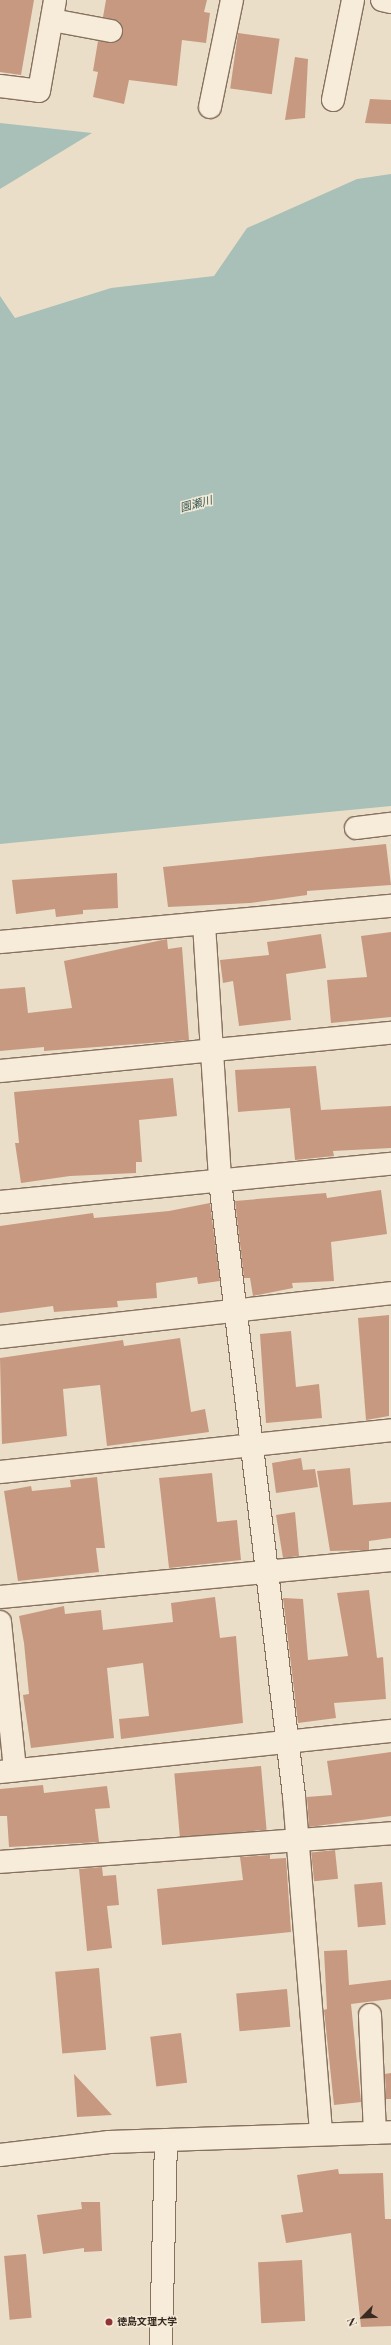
<!DOCTYPE html>
<html>
<head>
<meta charset="utf-8">
<style>
	body { margin:0 }
	#map { position:relative; width:391px; height:2345px; overflow:hidden; background:#ebdec8; font-family:"Playfair Display","Noto Sans JP",serif }
	div>[style] { position:absolute }
	.water>* { inset:0; background:#a8c0b7 }
	.building>* { inset:0; background:#c79980; transform-origin:0 0 }
	.roads { filter:drop-shadow(1px 0 #86715e) drop-shadow(-1px 0 #86715e) drop-shadow(0 1px #86715e) drop-shadow(0 -1px #86715e) }
	.minor>* { height:22px; margin:-11px; padding:0 11px; transform-origin:11px; border-radius:11px; background:#f7ecda }
	.dots>* { width:11px; height:11px; translate:-50% -50%; box-sizing:border-box; border:2px solid #f3e9d7; border-radius:50% }
	span { translate:-50% -50%; white-space:nowrap; text-align:center; line-height:1.15; -webkit-text-stroke:3px #f3e9d7; paint-order:stroke }
	.poi-label { font-size:10px; color:#382a21; font-weight:700 }
	.left { translate:0 -50%; text-align:left }
	.water-label { font-size:11px; color:#315651; font-style:italic }
	.north { position:absolute; left:343px; top:2297px; width:40px; height:40px; -webkit-text-stroke:3px #f3e9d7; paint-order:stroke; rotate:246deg; font-size:11px; font-weight:700; line-height:16px; text-align:center; color:#382a21 }
	.north::after { content:''; display:block; margin:auto; width:14px; height:18px; background:#382a21; clip-path:polygon(50% 0,100% 100%,50% 72%,0 100%) }
</style>
</head>
<body>
<div id="map">
	<div class="water">
		<i style="clip-path:polygon(0 123px,92px 133px,0 189px)"></i>
		<i style="clip-path:polygon(391px 174px,391px 806px,0 844px,0 296px,15px 318px,111px 288px,214px 276px,247px 228px,357px 179px)"></i>
	</div>
	<div class="building">
		<i style="clip-path:polygon(0 0,34px 0,21px 75px,0 72px)"></i>
		<i style="clip-path:polygon(106px 0,207px 0,204px 12px,210px 13px,206px 43px,182px 40px,177px 86px,129px 80px,124px 104px,93px 97px,98px 72px,93px 71px,98px 41px,115px 43px,123px 33px,119px 21px,103px 17px)"></i>
		<i style="left:238px;top:33px;width:42px;height:56px;rotate:8deg"></i>
		<i style="clip-path:polygon(295px 57px,308px 59px,305px 118px,285px 120px)"></i>
		<i style="clip-path:polygon(370px 99px,391px 100px,391px 124px,365px 123px)"></i>
		<i style="clip-path:polygon(386px 844px,391px 885px,307px 891px,307px 895px,250px 903px,168px 907px,163px 867px)"></i>
		<i style="clip-path:polygon(117px 873px,118px 908px,83px 910px,83px 914px,56px 917px,55px 909px,16px 914px,12px 880px)"></i>
		<i style="clip-path:polygon(391px 932px,391px 1017px,331px 1023px,327px 980px,367px 977px,361px 936px)"></i>
		<i style="clip-path:polygon(321px 934px,326px 968px,286px 974px,291px 1020px,239px 1026px,233px 981px,223px 983px,220px 960px,269px 955px,267px 942px)"></i>
		<i style="clip-path:polygon(167px 939px,168px 949px,182px 947px,189px 1040px,44px 1051px,44px 1047px,0 1051px,0 989px,25px 987px,28px 1013px,72px 1008px,64px 961px)"></i>
		<i style="clip-path:polygon(316px 1066px,321px 1110px,391px 1106px,391px 1148px,333px 1151px,334px 1156px,295px 1160px,290px 1108px,238px 1112px,235px 1070px)"></i>
		<i style="clip-path:polygon(173px 1078px,177px 1116px,139px 1120px,142px 1162px,136px 1162px,136px 1173px,70px 1176px,21px 1183px,15px 1143px,19px 1143px,14px 1092px)"></i>
		<i style="clip-path:polygon(381px 1190px,387px 1234px,331px 1242px,334px 1281px,292px 1283px,293px 1288px,253px 1296px,250px 1278px,244px 1278px,235px 1201px,326px 1193px,327px 1198px)"></i>
		<i style="clip-path:polygon(210px 1203px,220px 1281px,198px 1284px,197px 1277px,156px 1283px,157px 1298px,117px 1301px,118px 1307px,54px 1312px,53px 1306px,0 1313px,0 1226px,93px 1213px,94px 1218px,169px 1211px)"></i>
		<i style="clip-path:polygon(389px 1315px,389px 1416px,366px 1420px,358px 1318px)"></i>
		<i style="clip-path:polygon(291px 1331px,296px 1387px,319px 1384px,322px 1418px,266px 1423px,260px 1334px)"></i>
		<i style="clip-path:polygon(180px 1338px,191px 1412px,205px 1409px,209px 1432px,107px 1446px,100px 1385px,63px 1389px,67px 1436px,2px 1444px,0 1358px,123px 1340px,124px 1346px)"></i>
		<i style="clip-path:polygon(301px 1458px,303px 1470px,315px 1469px,318px 1487px,276px 1493px,272px 1463px)"></i>
		<i style="clip-path:polygon(350px 1468px,353px 1505px,391px 1502px,391px 1538px,369px 1541px,369px 1550px,330px 1551px,317px 1471px)"></i>
		<i style="clip-path:polygon(212px 1473px,217px 1522px,237px 1520px,241px 1560px,169px 1568px,159px 1478px)"></i>
		<i style="clip-path:polygon(97px 1477px,105px 1548px,96px 1548px,99px 1572px,18px 1581px,4px 1491px,31px 1486px,32px 1491px,71px 1487px,70px 1480px)"></i>
		<i style="clip-path:polygon(295px 1512px,299px 1556px,283px 1558px,276px 1515px)"></i>
		<i style="clip-path:polygon(369px 1590px,377px 1658px,383px 1657px,386px 1699px,334px 1703px,336px 1718px,298px 1723px,283px 1598px,303px 1599px,308px 1660px,348px 1656px,337px 1593px)"></i>
		<i style="clip-path:polygon(215px 1597px,220px 1638px,236px 1636px,243px 1723px,121px 1739px,119px 1719px,149px 1716px,143px 1663px,107px 1668px,114px 1738px,31px 1748px,23px 1695px,29px 1694px,24px 1643px,19px 1616px,64px 1606px,65px 1614px,101px 1610px,103px 1630px,173px 1622px,171px 1603px)"></i>
		<i style="clip-path:polygon(391px 1752px,391px 1816px,309px 1827px,307px 1797px,332px 1795px,327px 1761px)"></i>
		<i style="left:261px;top:1766px;width:64px;height:87px;rotate:85deg"></i>
		<i style="clip-path:polygon(43px 1785px,44px 1793px,107px 1786px,110px 1808px,95px 1809px,99px 1842px,9px 1847px,7px 1816px,0 1816px,0 1789px)"></i>
		<i style="left:335px;top:1850px;width:29px;height:24px;rotate:84deg"></i>
		<i style="clip-path:polygon(270px 1855px,270px 1859px,286px 1858px,291px 1932px,162px 1945px,157px 1889px,243px 1880px,240px 1857px)"></i>
		<i style="clip-path:polygon(102px 1867px,103px 1876px,116px 1875px,119px 1905px,107px 1906px,112px 1948px,87px 1951px,79px 1869px)"></i>
		<i style="left:382px;top:1882px;width:43px;height:28px;rotate:85deg"></i>
		<i style="clip-path:polygon(347px 1950px,349px 1985px,391px 1980px,391px 1999px,351px 2004px,361px 2102px,334px 2105px,324px 2010px,327px 2009px,324px 1951px)"></i>
		<i style="left:99px;top:1968px;width:82px;height:44px;rotate:85deg"></i>
		<i style="left:287px;top:1989px;width:38px;height:51px;rotate:85deg"></i>
		<i style="left:181px;top:2033px;width:50px;height:31px;rotate:83deg"></i>
		<i style="clip-path:polygon(391px 2073px,391px 2099px,386px 2099px,385px 2074px)"></i>
		<i style="clip-path:polygon(74px 2074px,112px 2115px,77px 2117px)"></i>
		<i style="clip-path:polygon(338px 2169px,339px 2174px,383px 2173px,385px 2219px,391px 2219px,391px 2326px,361px 2327px,351px 2233px,286px 2243px,281px 2215px,303px 2212px,297px 2175px)"></i>
		<i style="clip-path:polygon(81px 2202px,100px 2202px,102px 2251px,84px 2252px,84px 2248px,43px 2254px,37px 2215px,82px 2209px)"></i>
		<i style="left:26px;top:2254px;width:64px;height:22px;rotate:85deg"></i>
		<i style="left:302px;top:2260px;width:61px;height:44px;rotate:87deg"></i>
	</div>
	<div class="roads">
		<div class="minor">
			<i style="left:382px;top:0;width:9px;rotate:13deg"></i>
			<i style="left:52px;top:20px;width:60px;rotate:10.6deg"></i>
			<i style="left:0;top:86px;width:39px;rotate:7deg"></i>
			<i style="left:39px;top:91px;width:92px;rotate:-80deg"></i>
			<i style="left:333px;top:100px;width:102px;rotate:-78.7deg"></i>
			<i style="left:210px;top:107px;width:109px;rotate:-78.4deg"></i>
			<i style="left:356px;top:828px;width:35px;rotate:-7deg"></i>
			<i style="left:204px;top:924px;width:257px;rotate:86.4deg"></i>
			<i style="left:220px;top:1181px;width:619px;rotate:83.14deg"></i>
			<i style="left:294px;top:1796px;width:339px;rotate:85.4deg"></i>
			<i style="left:0;top:942px;width:393px;rotate:-5.3deg"></i>
			<i style="left:0;top:1071px;width:393px;rotate:-5.6deg"></i>
			<i style="left:0;top:1202px;width:393px;rotate:-5.6deg"></i>
			<i style="left:0;top:1337px;width:393px;rotate:-6.4deg"></i>
			<i style="left:0;top:1472px;width:393px;rotate:-6.1deg"></i>
			<i style="left:0;top:1597px;width:393px;rotate:-5.4deg"></i>
			<i style="left:0;top:1622px;width:149px;rotate:84.2deg"></i>
			<i style="left:0;top:1772px;width:393px;rotate:-6deg"></i>
			<i style="left:0;top:1862px;width:392px;rotate:-4.2deg"></i>
			<i style="left:370px;top:2015px;width:118px;rotate:87.6deg"></i>
			<i style="left:0;top:2155px;width:110px;rotate:-6.8deg"></i>
			<i style="left:109px;top:2142px;width:282px;rotate:-2deg"></i>
			<i style="left:161px;top:2345px;width:205px;rotate:-88.6deg"></i>
		</div>
	</div>
	<div class="dots">
		<i style="left:109px;top:2322px;background:#913239"></i>
	</div>
	<div class="poi-label">
		<span class="left" style="left:117px;top:2322px">徳島文理大学</span>
	</div>
	<div class="water-label">
		<span style="left:196px;top:504px;rotate:-15deg">園瀬川</span>
	</div>
	<div class="north">N</div>
</div>
</body>
</html>
